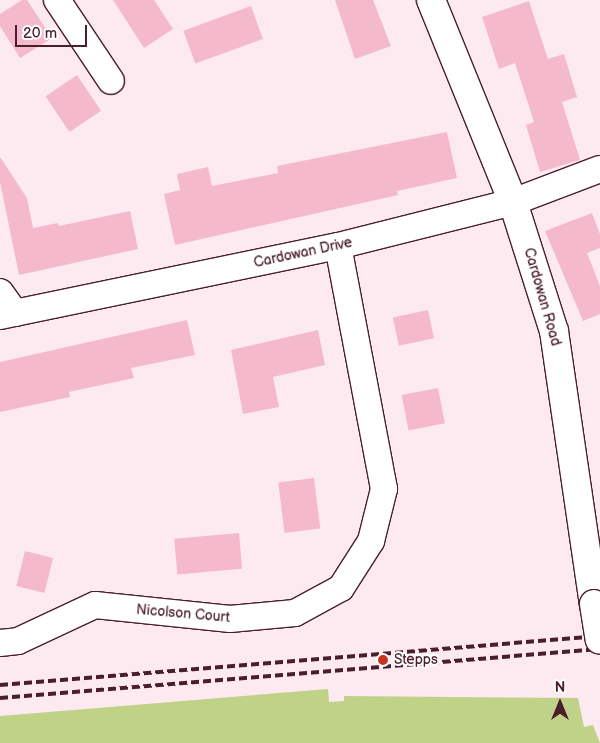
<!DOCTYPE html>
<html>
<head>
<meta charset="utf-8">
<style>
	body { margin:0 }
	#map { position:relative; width:600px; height:743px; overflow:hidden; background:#fceaf0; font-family:"Balsamiq Sans",sans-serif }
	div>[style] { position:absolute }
	.green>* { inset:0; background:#bfd287 }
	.building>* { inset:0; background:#f4bacc; transform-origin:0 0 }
	.roads { filter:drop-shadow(1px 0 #4a1f2b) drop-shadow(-1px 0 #4a1f2b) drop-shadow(0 1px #4a1f2b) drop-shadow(0 -1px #4a1f2b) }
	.street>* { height:26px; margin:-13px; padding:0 13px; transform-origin:13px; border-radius:13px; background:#fff }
	.secondary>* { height:28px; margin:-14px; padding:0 14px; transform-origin:14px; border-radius:14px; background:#fff }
	.rail>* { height:4px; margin-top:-2px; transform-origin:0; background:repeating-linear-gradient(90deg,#4a1f2b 0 8px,transparent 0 12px) }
	.bridges { filter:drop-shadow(1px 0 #4a1f2b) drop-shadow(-1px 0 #4a1f2b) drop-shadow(0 1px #4a1f2b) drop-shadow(0 -1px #4a1f2b) }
	.secondary-bridge>* { height:28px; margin:-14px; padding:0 14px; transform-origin:14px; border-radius:14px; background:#fff }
	.dots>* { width:14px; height:14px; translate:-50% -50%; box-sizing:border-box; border:2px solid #fff; border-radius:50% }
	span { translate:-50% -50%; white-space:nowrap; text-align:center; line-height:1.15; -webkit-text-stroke:4px #fff; paint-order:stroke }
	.street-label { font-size:14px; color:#4a1f2b }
	.poi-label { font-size:14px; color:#4a1f2b }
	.left { translate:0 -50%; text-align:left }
	.north { position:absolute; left:535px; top:678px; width:50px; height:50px; -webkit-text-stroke:4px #fff; paint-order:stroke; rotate:0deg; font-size:14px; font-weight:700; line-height:20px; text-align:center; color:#4a1f2b }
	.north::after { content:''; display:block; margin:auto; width:18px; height:22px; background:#4a1f2b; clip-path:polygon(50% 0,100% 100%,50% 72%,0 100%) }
	.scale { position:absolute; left:15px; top:25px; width:72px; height:22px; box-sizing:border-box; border:2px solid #4a1f2b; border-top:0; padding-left:6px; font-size:15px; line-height:18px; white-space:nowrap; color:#4a1f2b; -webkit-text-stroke:4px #fff; paint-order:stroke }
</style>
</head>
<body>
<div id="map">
	<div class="green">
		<i style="clip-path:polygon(328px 689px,329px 702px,344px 701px,344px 696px,578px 698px,584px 727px,593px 725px,600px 743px,0 743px,0 716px)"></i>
	</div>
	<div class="building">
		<i style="clip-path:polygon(22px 0,27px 0,52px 38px,20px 58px,0 26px,0 14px)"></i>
		<i style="clip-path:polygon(113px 0,154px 0,173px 29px,144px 48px)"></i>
		<i style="clip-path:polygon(335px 0,373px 0,391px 46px,355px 59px)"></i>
		<i style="clip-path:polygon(529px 1px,548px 59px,564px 54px,577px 97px,562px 102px,580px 160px,540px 172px,526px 125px,534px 122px,515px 63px,499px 69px,482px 17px)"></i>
		<i style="left:251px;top:6px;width:35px;height:72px;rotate:70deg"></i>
		<i style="left:77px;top:75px;width:43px;height:38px;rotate:56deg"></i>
		<i style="clip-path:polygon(447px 132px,457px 178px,397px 191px,398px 195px,175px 245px,164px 194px,180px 190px,177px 174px,208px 167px,212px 186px,278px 173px,277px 166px)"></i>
		<i style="clip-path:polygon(0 157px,27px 198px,33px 228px,58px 223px,59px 226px,130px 211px,138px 249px,19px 275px,0 182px)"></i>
		<i style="clip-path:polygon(592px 213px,600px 234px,600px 248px,587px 253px,600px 286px,600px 314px,583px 321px,545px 231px)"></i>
		<i style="left:428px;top:310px;width:29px;height:36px;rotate:78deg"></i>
		<i style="clip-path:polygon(187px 320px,195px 355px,131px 368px,134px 378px,69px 392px,70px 397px,0 412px,0 362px)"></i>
		<i style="clip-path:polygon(318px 330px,325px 365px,273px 377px,279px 407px,243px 414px,231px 350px)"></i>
		<i style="left:438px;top:388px;width:36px;height:37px;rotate:79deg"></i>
		<i style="left:314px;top:478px;width:51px;height:36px;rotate:83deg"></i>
		<i style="left:239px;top:533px;width:36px;height:65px;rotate:85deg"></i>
		<i style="left:25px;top:551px;width:29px;height:36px;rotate:14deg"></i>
	</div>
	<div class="roads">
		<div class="street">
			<i style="left:57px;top:0;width:97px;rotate:56.3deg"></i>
			<i style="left:0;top:292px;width:26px;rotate:54deg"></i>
			<i style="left:0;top:316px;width:345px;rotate:-11.7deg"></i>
			<i style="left:338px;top:246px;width:180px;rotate:-14.1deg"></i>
			<i style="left:513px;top:202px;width:93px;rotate:-20.8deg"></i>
			<i style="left:0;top:643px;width:18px;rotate:-6deg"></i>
			<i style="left:18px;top:641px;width:85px;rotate:-25.1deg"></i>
			<i style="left:95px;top:605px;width:136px;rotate:5.9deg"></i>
			<i style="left:230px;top:619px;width:65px;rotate:-5.3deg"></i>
			<i style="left:295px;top:613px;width:52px;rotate:-28.5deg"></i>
			<i style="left:341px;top:588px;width:56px;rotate:-57.4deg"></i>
			<i style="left:371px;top:541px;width:54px;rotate:-76deg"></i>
			<i style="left:384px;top:489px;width:247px;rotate:-100.7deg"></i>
		</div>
		<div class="secondary">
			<i style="left:431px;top:0;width:218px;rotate:67.9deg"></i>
			<i style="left:513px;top:202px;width:135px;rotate:72.4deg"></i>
			<i style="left:554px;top:331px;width:276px;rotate:81.7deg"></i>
		</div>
	</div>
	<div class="rail">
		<i style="left:0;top:685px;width:602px;rotate:-4.67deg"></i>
		<i style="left:0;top:698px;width:602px;rotate:-4.67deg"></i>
	</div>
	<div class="bridges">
		<div class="secondary-bridge">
			<i style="left:594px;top:604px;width:36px;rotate:81deg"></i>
		</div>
	</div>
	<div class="dots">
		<i style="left:383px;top:660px;background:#c8321e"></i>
	</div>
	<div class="street-label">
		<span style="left:303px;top:253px;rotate:-12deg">Cardowan Drive</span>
		<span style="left:542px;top:297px;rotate:74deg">Cardowan Road</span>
		<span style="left:183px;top:614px;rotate:5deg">Nicolson Court</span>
	</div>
	<div class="poi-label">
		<span class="left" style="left:394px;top:660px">Stepps</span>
	</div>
	<div class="north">N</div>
	<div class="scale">20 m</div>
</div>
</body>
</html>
